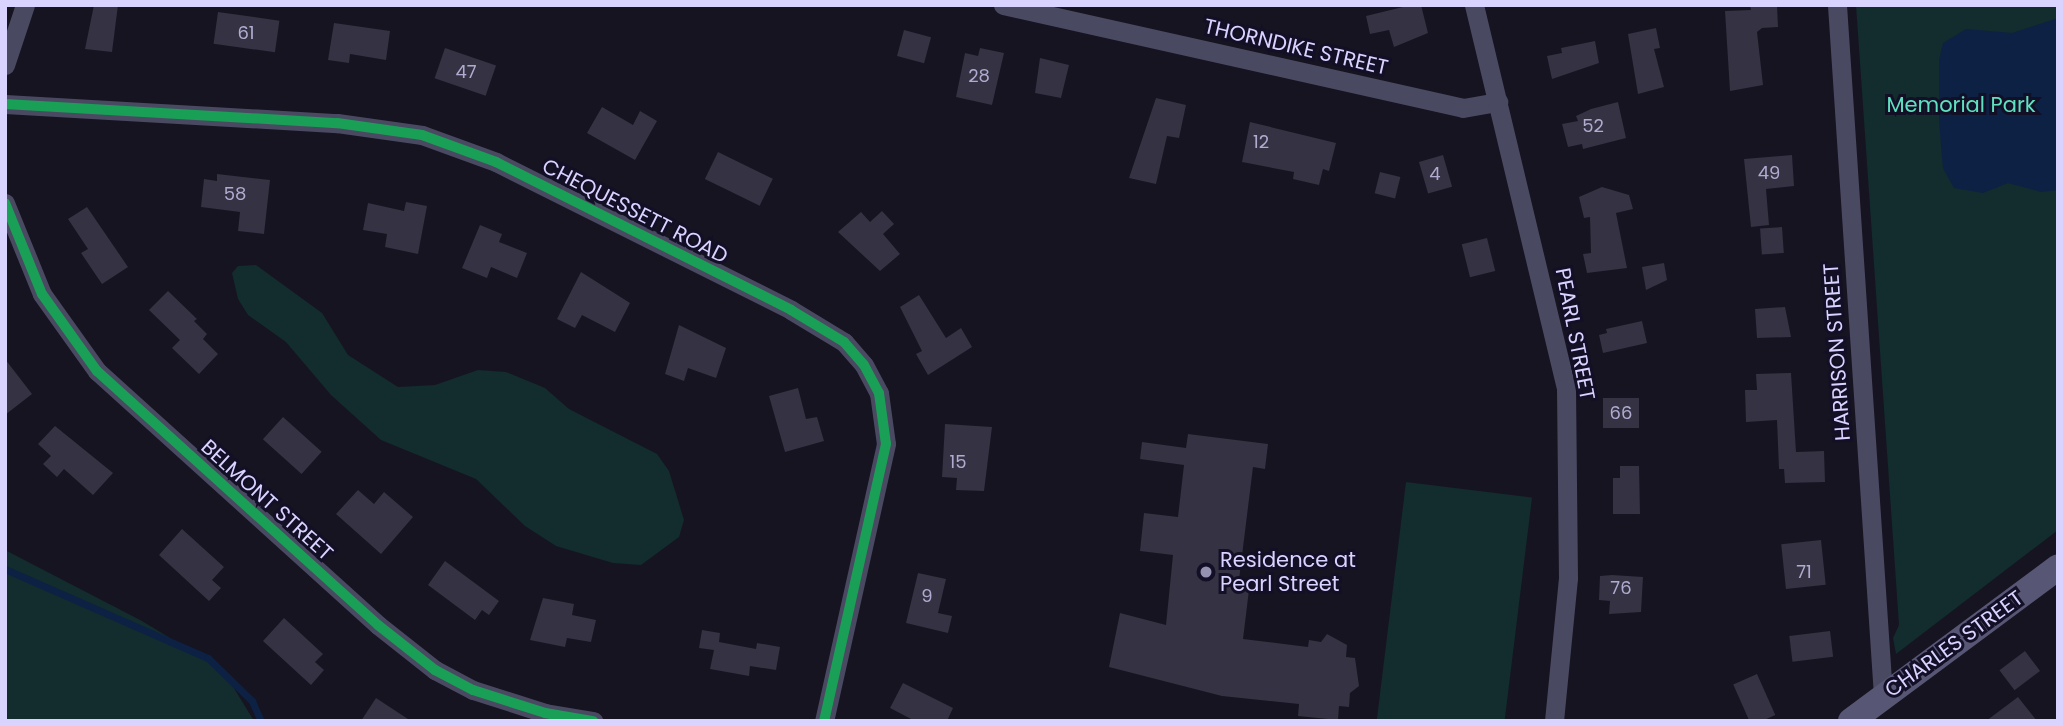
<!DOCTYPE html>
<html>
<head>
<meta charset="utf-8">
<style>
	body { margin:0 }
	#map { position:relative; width:2063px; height:726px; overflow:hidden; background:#161421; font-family:Poppins,sans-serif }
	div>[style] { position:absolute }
	.green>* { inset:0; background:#132c2d; transform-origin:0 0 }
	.water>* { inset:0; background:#0d2144 }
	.stream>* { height:7px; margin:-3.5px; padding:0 3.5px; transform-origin:3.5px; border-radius:3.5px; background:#0d2144 }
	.building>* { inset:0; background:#343243; transform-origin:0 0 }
	.street>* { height:19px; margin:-9.5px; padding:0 9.5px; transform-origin:9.5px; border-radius:9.5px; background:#4a4962 }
	.secondary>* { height:26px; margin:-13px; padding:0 13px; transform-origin:13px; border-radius:13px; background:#575674 }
	.cycleway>* { height:10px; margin:-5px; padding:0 5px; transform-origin:5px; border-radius:5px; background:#1a9f57 }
	.dots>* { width:19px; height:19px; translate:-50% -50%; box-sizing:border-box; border:4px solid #130f26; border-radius:50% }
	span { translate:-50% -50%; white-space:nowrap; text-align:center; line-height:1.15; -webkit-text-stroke:6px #130f26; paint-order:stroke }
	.number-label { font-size:18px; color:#b0acd0 }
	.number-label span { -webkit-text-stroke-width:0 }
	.street-label { font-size:21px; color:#d9d4ff }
	.park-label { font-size:21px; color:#5fe0c0 }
	.poi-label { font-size:21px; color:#d9d4ff }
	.left { translate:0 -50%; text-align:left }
	.frame { position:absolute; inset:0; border:7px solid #d9d4ff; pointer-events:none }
</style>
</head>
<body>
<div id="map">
	<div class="green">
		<i style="clip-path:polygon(1856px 5px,2058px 5px,2058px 530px,1896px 654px,1893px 638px,1899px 625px)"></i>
		<i style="clip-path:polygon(256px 265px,322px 313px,348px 355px,398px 387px,435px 385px,478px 370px,506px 372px,545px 388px,569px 409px,657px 454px,669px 471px,684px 520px,679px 537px,641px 565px,613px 563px,556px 546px,525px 526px,476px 479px,381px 440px,331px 395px,286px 342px,248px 315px,238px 299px,232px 273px,238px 266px)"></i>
		<i style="left:1406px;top:482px;width:127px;height:241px;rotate:7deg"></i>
		<i style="clip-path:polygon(5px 550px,142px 621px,223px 670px,254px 721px,5px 721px)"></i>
	</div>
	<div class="water">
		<i style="clip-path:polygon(2058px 18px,2058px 190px,2041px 192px,2008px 183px,1983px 193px,1954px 188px,1943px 168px,1939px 121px,1939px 60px,1943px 43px,1966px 29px,2012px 33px)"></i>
	</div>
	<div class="stream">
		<i style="left:5px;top:569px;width:222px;rotate:23.7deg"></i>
		<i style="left:208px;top:658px;width:62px;rotate:44.3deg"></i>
		<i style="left:252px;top:701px;width:22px;rotate:66deg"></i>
	</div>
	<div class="building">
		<i style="clip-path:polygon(94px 5px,118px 5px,112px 52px,85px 49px)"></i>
		<i style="clip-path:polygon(1411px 5px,1421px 5px,1428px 33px,1394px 47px,1389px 30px,1370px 34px,1366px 16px)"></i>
		<i style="clip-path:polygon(1750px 5px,1777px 5px,1778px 27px,1762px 28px,1757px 32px,1763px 85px,1730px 91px,1725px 11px,1751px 10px)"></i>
		<i style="left:218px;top:12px;width:62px;height:32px;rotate:8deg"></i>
		<i style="clip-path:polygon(334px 23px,390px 31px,386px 60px,350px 54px,349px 63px,328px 60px)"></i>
		<i style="clip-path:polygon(1656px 28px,1660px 48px,1654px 49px,1664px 87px,1638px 94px,1628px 34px)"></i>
		<i style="left:904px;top:30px;width:28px;height:27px;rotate:15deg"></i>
		<i style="clip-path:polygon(1595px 41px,1599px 63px,1552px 79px,1547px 56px,1562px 53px,1561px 48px)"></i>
		<i style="left:445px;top:48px;width:54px;height:32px;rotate:19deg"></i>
		<i style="clip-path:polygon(980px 48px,1004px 53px,992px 105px,956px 97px,965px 53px,978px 56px)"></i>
		<i style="clip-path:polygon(1040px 58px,1069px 65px,1061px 98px,1035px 93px)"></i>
		<i style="clip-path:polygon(1156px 98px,1186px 105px,1179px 138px,1167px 136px,1156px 184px,1129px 178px)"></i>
		<i style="clip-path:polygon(1618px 102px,1626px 138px,1583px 149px,1582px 144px,1568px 147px,1562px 124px,1578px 121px,1576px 116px,1591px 109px)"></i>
		<i style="clip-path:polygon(602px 107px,633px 125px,640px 111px,657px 121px,635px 160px,587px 133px)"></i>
		<i style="clip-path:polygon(1250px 122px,1336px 143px,1329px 171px,1323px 169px,1319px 185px,1293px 179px,1294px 172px,1242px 162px)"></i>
		<i style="left:718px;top:152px;width:61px;height:30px;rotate:26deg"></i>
		<i style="left:1443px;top:155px;width:33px;height:25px;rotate:74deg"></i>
		<i style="clip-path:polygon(1792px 155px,1794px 186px,1766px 189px,1769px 225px,1751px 227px,1744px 159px)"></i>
		<i style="left:1380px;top:172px;width:21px;height:22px;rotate:14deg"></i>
		<i style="clip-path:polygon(217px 174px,270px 180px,264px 234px,238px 231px,240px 212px,201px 207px,204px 179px,217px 181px)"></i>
		<i style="clip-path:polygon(1602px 187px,1629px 195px,1633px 209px,1616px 213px,1627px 268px,1587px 273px,1583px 254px,1591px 253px,1590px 217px,1584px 218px,1579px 197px)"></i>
		<i style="clip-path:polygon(406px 202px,427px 206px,418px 254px,385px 247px,387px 234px,363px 230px,368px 203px,404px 211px)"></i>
		<i style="clip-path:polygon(87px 207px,128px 267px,102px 284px,81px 253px,88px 249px,68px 219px)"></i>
		<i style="clip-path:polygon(882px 211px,894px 224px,883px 234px,900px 254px,880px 271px,838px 232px,861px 212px,870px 222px)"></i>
		<i style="clip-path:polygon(480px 225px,502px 234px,499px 242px,527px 253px,517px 278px,491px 267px,487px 278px,462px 268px)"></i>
		<i style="left:1782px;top:227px;width:26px;height:22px;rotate:86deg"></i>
		<i style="left:1487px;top:238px;width:34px;height:26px;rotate:76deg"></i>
		<i style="clip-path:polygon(1664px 263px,1667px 280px,1646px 290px,1642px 267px)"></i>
		<i style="clip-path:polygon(581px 272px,630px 303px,615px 332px,582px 315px,575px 328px,557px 319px)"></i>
		<i style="clip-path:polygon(168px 291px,197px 319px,194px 321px,207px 334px,203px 339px,218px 354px,199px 374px,172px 348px,180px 340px,149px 310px)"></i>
		<i style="clip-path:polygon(919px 295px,946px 338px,961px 328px,972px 347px,928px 375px,916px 354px,922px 351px,900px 307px)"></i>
		<i style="clip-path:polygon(1785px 307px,1791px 337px,1757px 338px,1755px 309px)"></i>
		<i style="clip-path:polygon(1642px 321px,1647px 343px,1603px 353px,1599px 335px,1607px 333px,1606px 329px)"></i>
		<i style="clip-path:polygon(679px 325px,726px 348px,716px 378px,688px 368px,684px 381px,665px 374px)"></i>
		<i style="clip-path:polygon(5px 359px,32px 394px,5px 415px)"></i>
		<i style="clip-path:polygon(1791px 373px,1796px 452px,1824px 451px,1825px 482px,1785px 483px,1784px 469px,1779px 469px,1777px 420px,1746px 422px,1745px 390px,1757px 390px,1756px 374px)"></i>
		<i style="clip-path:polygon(798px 388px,806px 419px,817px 417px,824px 441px,785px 452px,769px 396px)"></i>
		<i style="left:1603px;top:398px;width:36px;height:30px"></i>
		<i style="left:283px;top:417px;width:52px;height:30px;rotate:42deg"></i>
		<i style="clip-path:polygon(945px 424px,992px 427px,984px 491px,956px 490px,957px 478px,942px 477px)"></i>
		<i style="clip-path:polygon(55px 426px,113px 473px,93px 495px,64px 469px,57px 477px,43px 464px,51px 456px,38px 444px)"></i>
		<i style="clip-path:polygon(1188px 434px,1268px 444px,1265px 469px,1253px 467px,1238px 588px,1249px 590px,1243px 639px,1308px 647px,1309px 640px,1321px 642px,1327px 634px,1347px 645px,1346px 657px,1355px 658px,1359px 686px,1350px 693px,1349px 707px,1339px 706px,1338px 720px,1298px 716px,1299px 704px,1222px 696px,1109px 667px,1120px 613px,1166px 625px,1173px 555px,1140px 551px,1144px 513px,1178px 517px,1184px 465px,1140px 459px,1142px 442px,1186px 448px)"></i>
		<i style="clip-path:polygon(1620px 466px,1639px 466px,1640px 514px,1613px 514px,1613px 478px,1620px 478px)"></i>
		<i style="clip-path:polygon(358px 490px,374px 504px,384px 492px,413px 517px,381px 554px,336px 514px)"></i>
		<i style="clip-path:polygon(182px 529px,224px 567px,212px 580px,221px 588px,209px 601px,159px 555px)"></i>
		<i style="left:1821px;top:540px;width:45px;height:40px;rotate:84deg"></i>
		<i style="clip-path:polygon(445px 561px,499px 601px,489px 615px,482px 610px,475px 620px,428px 585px)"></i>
		<i style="clip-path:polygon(918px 573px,946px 579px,938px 613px,952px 616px,948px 633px,906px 623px)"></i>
		<i style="clip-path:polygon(1612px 575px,1643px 577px,1641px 612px,1609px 614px,1610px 601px,1599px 600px,1600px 576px)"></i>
		<i style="clip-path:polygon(543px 598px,574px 604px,572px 615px,596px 620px,591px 642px,567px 638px,565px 647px,530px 640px)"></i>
		<i style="clip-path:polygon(284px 618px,323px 654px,315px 662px,324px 670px,311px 685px,263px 641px)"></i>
		<i style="clip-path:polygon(702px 630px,720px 633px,719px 642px,756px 649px,757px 643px,780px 647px,776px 670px,750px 666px,749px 676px,710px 669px,714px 650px,699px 648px)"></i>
		<i style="left:1830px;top:631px;width:26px;height:41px;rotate:83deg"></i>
		<i style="left:2025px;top:651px;width:25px;height:32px;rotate:53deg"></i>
		<i style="left:1757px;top:674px;width:45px;height:26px;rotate:66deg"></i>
		<i style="clip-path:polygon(903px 683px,953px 708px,947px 721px,915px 721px,890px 708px)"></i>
		<i style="clip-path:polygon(2018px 697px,2037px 721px,1986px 721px)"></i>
		<i style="clip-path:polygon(376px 698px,411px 721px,361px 721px)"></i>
	</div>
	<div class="street">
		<i style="left:1003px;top:5px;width:471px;rotate:12.6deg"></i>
		<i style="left:1463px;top:108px;width:36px;rotate:-10deg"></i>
		<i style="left:1474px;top:5px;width:394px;rotate:76.5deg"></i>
		<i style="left:1566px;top:388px;width:190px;rotate:89.4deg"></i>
		<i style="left:1568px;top:578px;width:144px;rotate:95.6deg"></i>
		<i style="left:1837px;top:5px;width:693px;rotate:86.19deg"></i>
		<i style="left:5px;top:65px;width:63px;rotate:-71.6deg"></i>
		<i style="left:5px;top:104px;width:333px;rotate:3.3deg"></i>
		<i style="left:337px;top:123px;width:86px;rotate:8deg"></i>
		<i style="left:422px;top:135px;width:79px;rotate:20deg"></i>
		<i style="left:496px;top:162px;width:330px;rotate:26.6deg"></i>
		<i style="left:791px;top:310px;width:62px;rotate:31.1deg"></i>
		<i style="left:844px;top:342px;width:30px;rotate:49deg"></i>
		<i style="left:864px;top:365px;width:32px;rotate:62deg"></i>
		<i style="left:879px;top:393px;width:51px;rotate:82.2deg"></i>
		<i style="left:886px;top:444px;width:284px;rotate:102.6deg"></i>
		<i style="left:5px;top:203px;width:98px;rotate:67.9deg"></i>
		<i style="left:42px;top:294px;width:95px;rotate:54.5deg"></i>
		<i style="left:97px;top:371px;width:379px;rotate:42.1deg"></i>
		<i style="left:378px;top:625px;width:73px;rotate:38.3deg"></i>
		<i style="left:435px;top:670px;width:43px;rotate:27.8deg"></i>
		<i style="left:473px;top:690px;width:76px;rotate:17.7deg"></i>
		<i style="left:545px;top:713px;width:49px;rotate:9.5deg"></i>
	</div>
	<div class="secondary">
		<i style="left:1851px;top:721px;width:258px;rotate:-36.6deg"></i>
	</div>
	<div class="cycleway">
		<i style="left:5px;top:104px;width:333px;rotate:3.3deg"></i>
		<i style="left:337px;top:123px;width:86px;rotate:8deg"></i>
		<i style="left:422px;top:135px;width:79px;rotate:20deg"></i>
		<i style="left:496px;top:162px;width:330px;rotate:26.6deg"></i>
		<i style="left:791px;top:310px;width:62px;rotate:31.1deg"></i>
		<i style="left:844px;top:342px;width:30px;rotate:49deg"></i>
		<i style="left:864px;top:365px;width:32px;rotate:62deg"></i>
		<i style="left:879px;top:393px;width:51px;rotate:82.2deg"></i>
		<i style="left:886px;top:444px;width:284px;rotate:102.6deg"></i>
		<i style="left:5px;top:203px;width:98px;rotate:67.9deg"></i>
		<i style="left:42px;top:294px;width:95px;rotate:54.5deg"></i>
		<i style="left:97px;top:371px;width:379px;rotate:42.1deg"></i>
		<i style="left:378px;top:625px;width:73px;rotate:38.3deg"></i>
		<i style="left:435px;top:670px;width:43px;rotate:27.8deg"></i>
		<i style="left:473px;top:690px;width:76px;rotate:17.7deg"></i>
		<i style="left:545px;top:713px;width:49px;rotate:9.5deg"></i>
	</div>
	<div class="dots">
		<i style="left:1206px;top:572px;background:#9591b1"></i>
	</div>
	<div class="number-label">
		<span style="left:246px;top:33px">61</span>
		<span style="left:466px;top:72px">47</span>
		<span style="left:979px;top:76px">28</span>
		<span style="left:1593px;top:126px">52</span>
		<span style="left:1261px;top:142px">12</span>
		<span style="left:1769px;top:173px">49</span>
		<span style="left:1435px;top:174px">4</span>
		<span style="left:235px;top:194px">58</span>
		<span style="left:1621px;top:413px">66</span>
		<span style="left:958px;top:462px">15</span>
		<span style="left:1804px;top:572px">71</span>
		<span style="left:1621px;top:588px">76</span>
		<span style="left:927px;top:596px">9</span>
	</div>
	<div class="street-label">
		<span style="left:1296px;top:47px;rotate:13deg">THORNDIKE STREET</span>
		<span style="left:635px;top:211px;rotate:27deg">CHEQUESSETT ROAD</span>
		<span style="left:1575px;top:334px;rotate:79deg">PEARL STREET</span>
		<span style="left:1837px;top:352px;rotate:-94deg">HARRISON STREET</span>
		<span style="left:267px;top:500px;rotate:42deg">BELMONT STREET</span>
		<span style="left:1954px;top:644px;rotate:-36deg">CHARLES STREET</span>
	</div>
	<div class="park-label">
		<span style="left:1961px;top:105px">Memorial Park</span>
	</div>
	<div class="poi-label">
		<span class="left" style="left:1220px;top:572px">Residence at<br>Pearl Street</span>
	</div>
	<div class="frame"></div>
</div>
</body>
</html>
